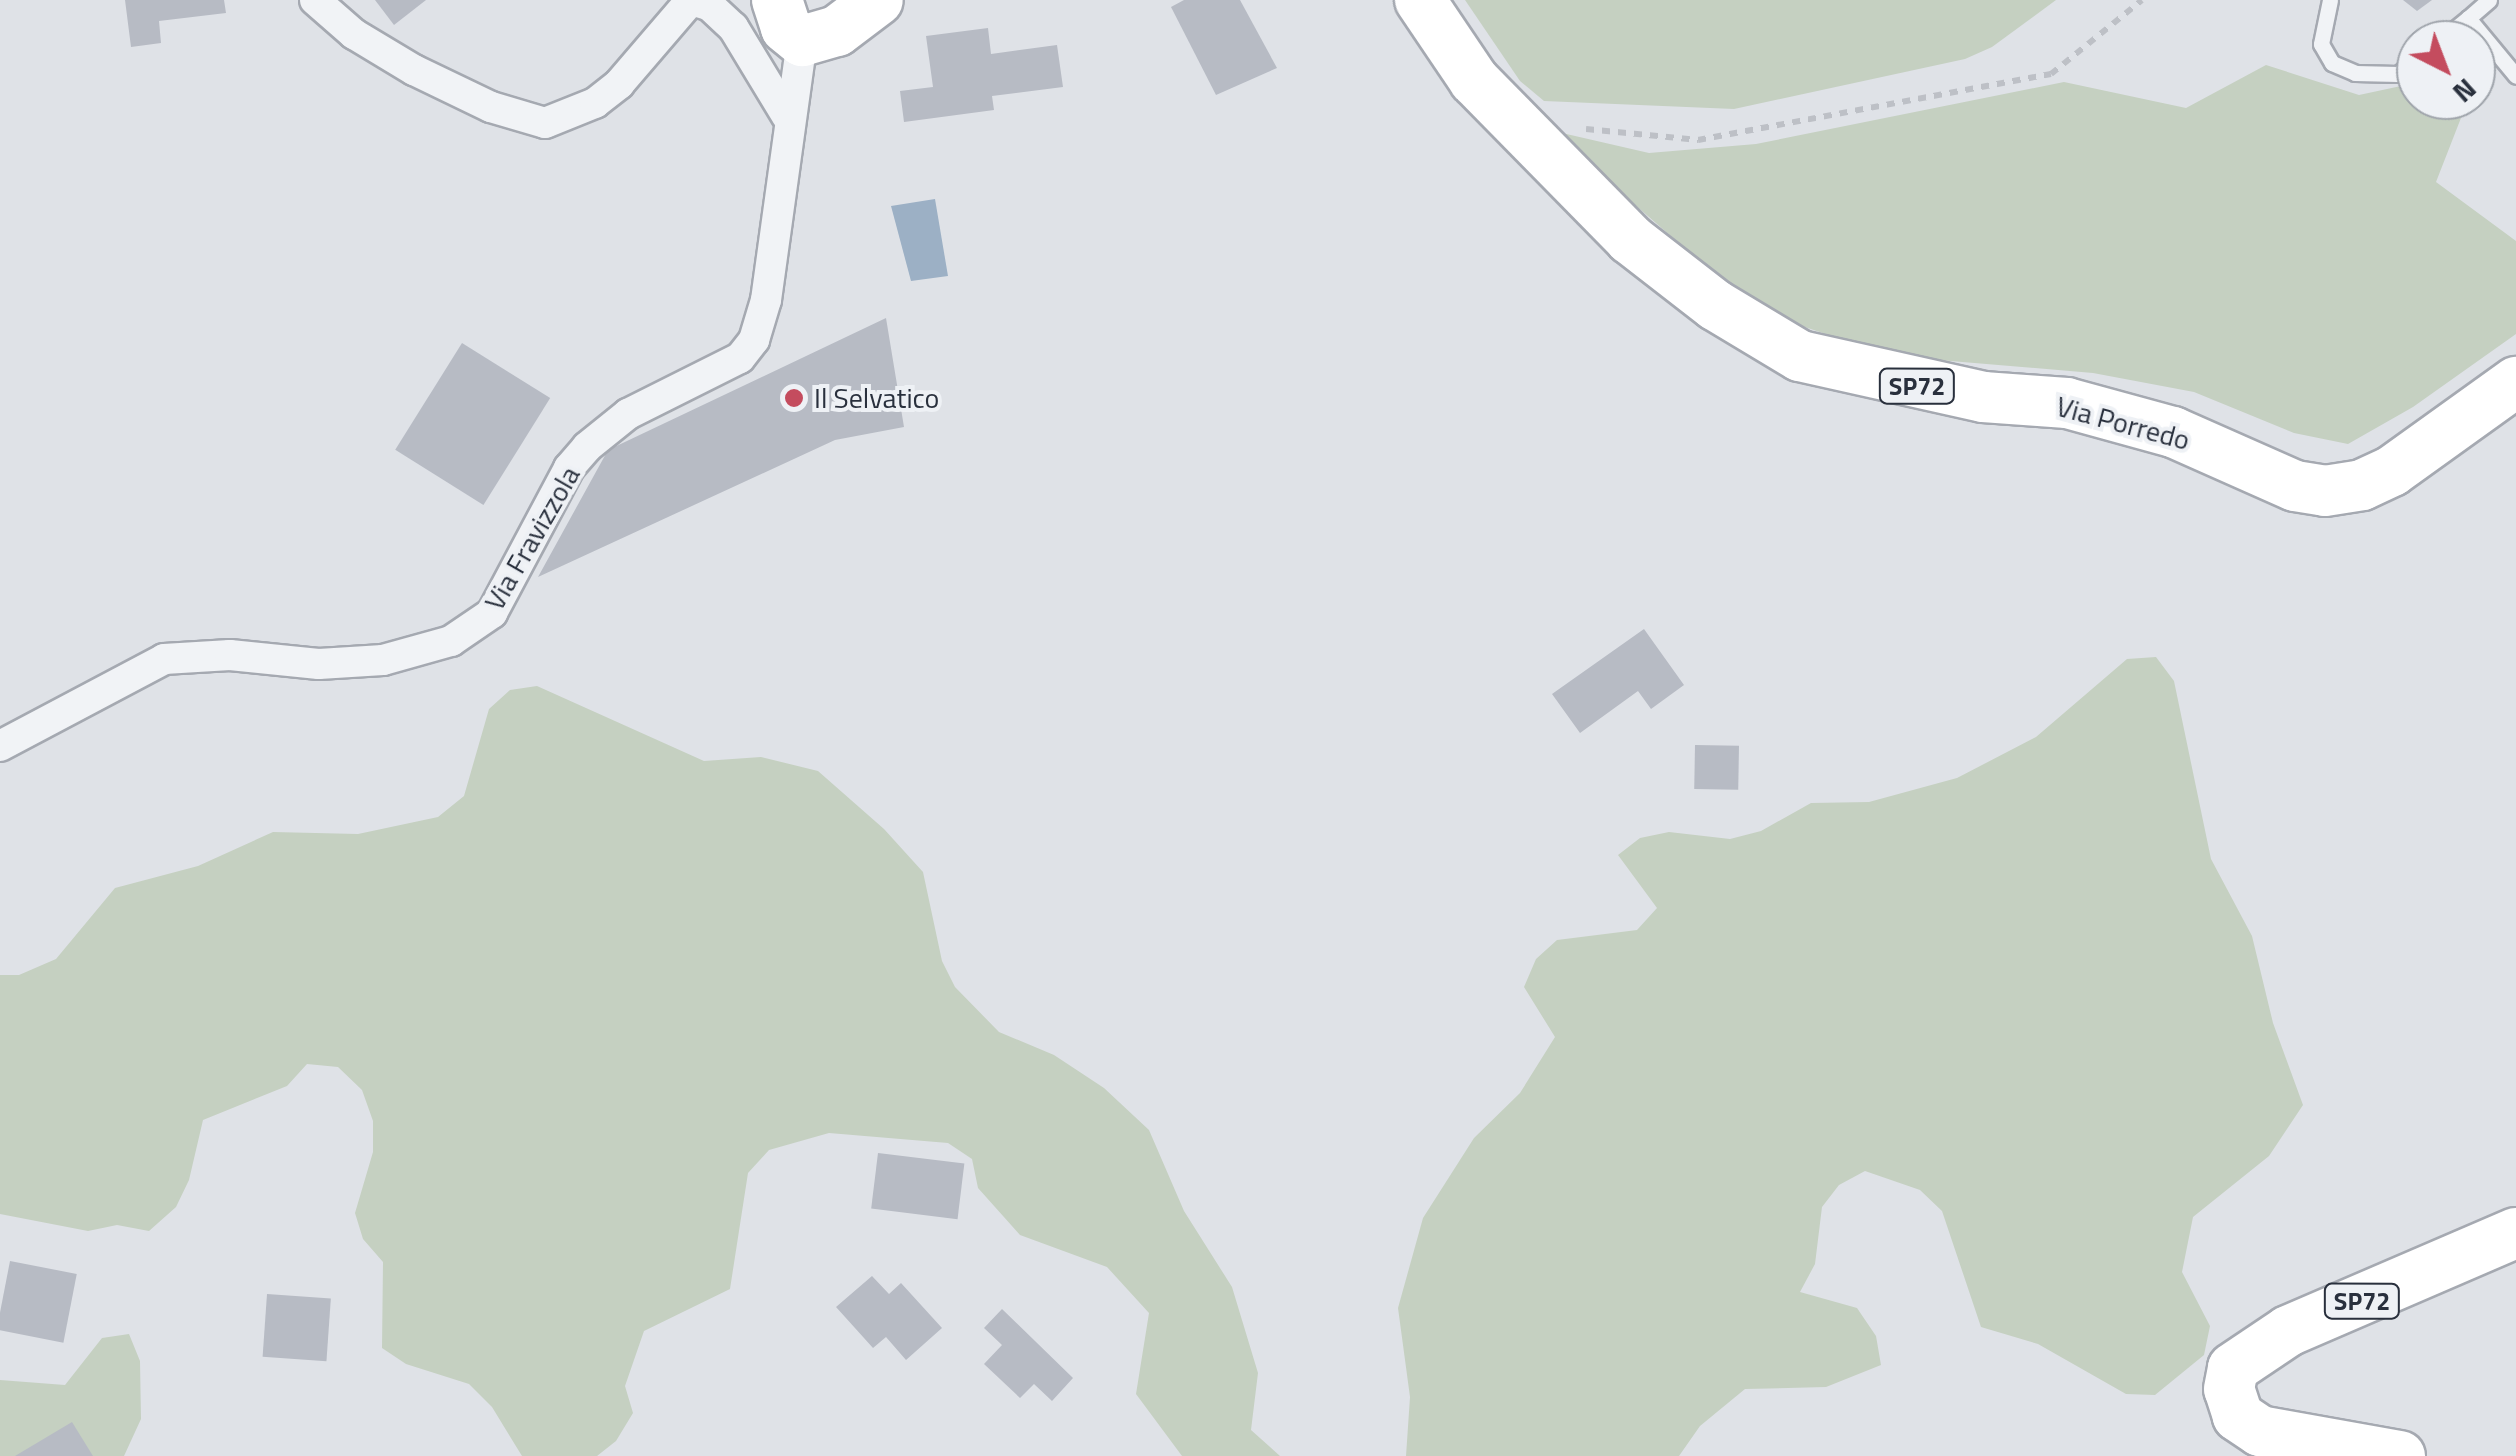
<!DOCTYPE html>
<html>
<head>
<meta charset="utf-8">
<style>
	body { margin:0 }
	#map { position:relative; width:2516px; height:1456px; overflow:hidden; background:#dfe2e7; font-family:"Titillium Web",sans-serif }
	div>[style] { position:absolute }
	.green>* { inset:0; background:#c5d0c1 }
	.water>* { inset:0; background:#9cb0c5 }
	.building>* { inset:0; background:#b7bbc4; transform-origin:0 0 }
	.path>* { height:6px; margin-top:-3px; transform-origin:0; background:repeating-linear-gradient(90deg,#bdc0c6 0 8px,transparent 0 16px) }
	.roads { filter:drop-shadow(2px 0 #a5a9b1) drop-shadow(-2px 0 #a5a9b1) drop-shadow(0 2px #a5a9b1) drop-shadow(0 -2px #a5a9b1) }
	.lane>* { height:15px; margin:-7.5px; padding:0 7.5px; transform-origin:7.5px; border-radius:7.5px; background:#f1f3f6 }
	.street>* { height:30px; margin:-15px; padding:0 15px; transform-origin:15px; border-radius:15px; background:#f1f3f6 }
	.primary>* { height:50px; margin:-25px; padding:0 25px; transform-origin:25px; border-radius:25px; background:#fff }
	.dots>* { width:28px; height:28px; translate:-50% -50%; box-sizing:border-box; border:5px solid #eef1f5; border-radius:50% }
	span { translate:-50% -50%; white-space:nowrap; text-align:center; line-height:1.15; -webkit-text-stroke:8px #eef1f5; paint-order:stroke }
	.shield-label span { padding:2px 8px; background:#eef1f5; border:2px solid; border-radius:8px; -webkit-text-stroke-width:0 }
	.shield-label { font-size:25px; color:#29303d; font-weight:700 }
	.poi-label { font-size:28px; color:#29303d }
	.left { translate:0 -50%; text-align:left }
	.street-label { font-size:28px; color:#29303d }
	.north { position:absolute; left:2396px; top:20px; width:100px; height:100px; box-sizing:border-box; background:#eef1f5; border:2px solid #9fa4ab; border-radius:50%; rotate:138deg; font-size:28px; font-weight:700; line-height:40px; text-align:center; color:#29303d }
	.north::after { content:''; display:block; margin:auto; width:35px; height:45px; background:#c44c5e; clip-path:polygon(50% 0,100% 100%,50% 72%,0 100%) }
</style>
</head>
<body>
<div id="map">
	<div class="green">
		<i style="clip-path:polygon(1465px 0,2056px 0,1992px 47px,1965px 59px,1734px 109px,1544px 101px,1520px 81px)"></i>
		<i style="clip-path:polygon(2266px 65px,2359px 95px,2401px 86px,2416px 75px,2416px 100px,2468px 100px,2436px 182px,2516px 241px,2516px 334px,2413px 407px,2348px 444px,2294px 433px,2194px 392px,2093px 373px,1891px 356px,1784px 320px,1695px 257px,1549px 130px,1649px 153px,1756px 144px,2064px 82px,2186px 108px)"></i>
		<i style="clip-path:polygon(2156px 657px,2174px 681px,2211px 859px,2252px 936px,2273px 1023px,2303px 1105px,2269px 1156px,2193px 1217px,2182px 1272px,2210px 1326px,2204px 1355px,2155px 1395px,2126px 1394px,2038px 1344px,1981px 1327px,1942px 1211px,1920px 1190px,1865px 1171px,1839px 1185px,1822px 1207px,1815px 1264px,1800px 1292px,1857px 1308px,1876px 1336px,1881px 1365px,1826px 1387px,1745px 1389px,1700px 1426px,1679px 1456px,1406px 1456px,1410px 1397px,1398px 1308px,1423px 1218px,1474px 1138px,1520px 1093px,1555px 1037px,1524px 987px,1536px 959px,1557px 940px,1637px 930px,1657px 908px,1618px 855px,1640px 838px,1669px 832px,1730px 839px,1761px 831px,1811px 803px,1869px 802px,1957px 778px,2036px 737px,2127px 659px)"></i>
		<i style="clip-path:polygon(537px 686px,704px 761px,761px 757px,818px 771px,884px 829px,923px 872px,942px 961px,955px 987px,999px 1032px,1054px 1055px,1104px 1088px,1149px 1130px,1184px 1211px,1232px 1287px,1258px 1373px,1251px 1430px,1280px 1456px,1182px 1456px,1136px 1394px,1149px 1313px,1107px 1267px,1020px 1235px,978px 1188px,972px 1159px,948px 1143px,829px 1133px,769px 1150px,748px 1173px,730px 1289px,644px 1331px,625px 1386px,633px 1413px,616px 1441px,597px 1456px,522px 1456px,492px 1407px,469px 1384px,406px 1364px,382px 1348px,383px 1262px,363px 1239px,355px 1213px,373px 1152px,373px 1121px,362px 1090px,338px 1067px,307px 1064px,287px 1086px,203px 1120px,189px 1180px,176px 1207px,149px 1231px,117px 1225px,88px 1231px,0 1214px,0 975px,19px 975px,56px 959px,115px 888px,198px 866px,273px 832px,358px 834px,438px 817px,464px 796px,489px 709px,510px 690px)"></i>
		<i style="clip-path:polygon(129px 1334px,140px 1361px,141px 1419px,124px 1456px,0 1456px,0 1380px,65px 1385px,102px 1338px)"></i>
	</div>
	<div class="water">
		<i style="clip-path:polygon(935px 199px,948px 276px,911px 281px,891px 206px)"></i>
	</div>
	<div class="building">
		<i style="clip-path:polygon(125px 0,224px 0,226px 13px,159px 21px,161px 43px,131px 47px)"></i>
		<i style="clip-path:polygon(375px 0,426px 0,394px 25px)"></i>
		<i style="clip-path:polygon(1184px 0,1240px 0,1277px 68px,1216px 95px,1171px 7px)"></i>
		<i style="clip-path:polygon(2403px 0,2432px 0,2417px 11px)"></i>
		<i style="clip-path:polygon(988px 28px,991px 54px,1057px 45px,1063px 87px,992px 96px,994px 110px,904px 122px,900px 91px,933px 87px,926px 36px)"></i>
		<i style="clip-path:polygon(886px 318px,904px 427px,835px 440px,538px 577px,608px 450px)"></i>
		<i style="left:462px;top:343px;width:104px;height:126px;rotate:32deg"></i>
		<i style="clip-path:polygon(1644px 629px,1684px 685px,1651px 709px,1638px 691px,1580px 733px,1552px 694px)"></i>
		<i style="left:1695px;top:745px;width:44px;height:44px;rotate:1deg"></i>
		<i style="left:878px;top:1153px;width:87px;height:56px;rotate:7deg"></i>
		<i style="left:10px;top:1261px;width:68px;height:70px;rotate:11deg"></i>
		<i style="clip-path:polygon(872px 1276px,889px 1294px,901px 1283px,942px 1328px,906px 1360px,886px 1337px,873px 1348px,836px 1307px)"></i>
		<i style="left:267px;top:1294px;width:64px;height:63px;rotate:4deg"></i>
		<i style="clip-path:polygon(1002px 1309px,1073px 1378px,1052px 1401px,1034px 1384px,1020px 1398px,984px 1364px,1002px 1345px,984px 1328px)"></i>
		<i style="clip-path:polygon(72px 1422px,93px 1456px,15px 1456px)"></i>
	</div>
	<div class="path">
		<i style="left:1586px;top:129px;width:113px;rotate:5.6deg"></i>
		<i style="left:1698px;top:140px;width:359px;rotate:-10.6deg"></i>
		<i style="left:2051px;top:74px;width:117px;rotate:-39.1deg"></i>
	</div>
	<div class="roads">
		<div class="lane">
			<i style="left:2330px;top:0;width:45px;rotate:101.6deg"></i>
			<i style="left:2321px;top:44px;width:22px;rotate:60deg"></i>
			<i style="left:2332px;top:63px;width:25px;rotate:23deg"></i>
			<i style="left:2355px;top:73px;width:43px;rotate:1.3deg"></i>
			<i style="left:2398px;top:74px;width:23px;rotate:-38deg"></i>
			<i style="left:2489px;top:0;width:28px;rotate:139deg"></i>
			<i style="left:2468px;top:18px;width:75px;rotate:50.4deg"></i>
			<i style="left:2441px;top:40px;width:35px;rotate:-39deg"></i>
		</div>
		<div class="street">
			<i style="left:315px;top:0;width:52px;rotate:41.1deg"></i>
			<i style="left:354px;top:34px;width:70px;rotate:31deg"></i>
			<i style="left:414px;top:70px;width:85px;rotate:25.7deg"></i>
			<i style="left:491px;top:107px;width:56px;rotate:16.5deg"></i>
			<i style="left:545px;top:123px;width:54px;rotate:-21.8deg"></i>
			<i style="left:595px;top:103px;width:31px;rotate:-38deg"></i>
			<i style="left:619px;top:84px;width:111px;rotate:-49.4deg"></i>
			<i style="left:691px;top:0;width:19px;rotate:16deg"></i>
			<i style="left:709px;top:5px;width:33px;rotate:43deg"></i>
			<i style="left:733px;top:27px;width:104px;rotate:58.8deg"></i>
			<i style="left:0;top:746px;width:186px;rotate:-27.9deg"></i>
			<i style="left:164px;top:659px;width:66px;rotate:-3.5deg"></i>
			<i style="left:230px;top:655px;width:89px;rotate:5.8deg"></i>
			<i style="left:319px;top:664px;width:64px;rotate:-3.6deg"></i>
			<i style="left:383px;top:660px;width:71px;rotate:-15.6deg"></i>
			<i style="left:451px;top:641px;width:50px;rotate:-34.3deg"></i>
			<i style="left:492px;top:613px;width:164px;rotate:-62deg"></i>
			<i style="left:569px;top:468px;width:28px;rotate:-49deg"></i>
			<i style="left:587px;top:447px;width:53px;rotate:-38.8deg"></i>
			<i style="left:628px;top:414px;width:125px;rotate:-26.6deg"></i>
			<i style="left:740px;top:358px;width:23px;rotate:-52deg"></i>
			<i style="left:754px;top:340px;width:42px;rotate:-73.3deg"></i>
			<i style="left:766px;top:300px;width:261px;rotate:-82.1deg"></i>
		</div>
		<div class="primary">
			<i style="left:777px;top:0;width:29px;rotate:72deg"></i>
			<i style="left:786px;top:28px;width:21px;rotate:39deg"></i>
			<i style="left:802px;top:41px;width:36px;rotate:-16deg"></i>
			<i style="left:837px;top:31px;width:51px;rotate:-37.1deg"></i>
			<i style="left:1420px;top:0;width:97px;rotate:56deg"></i>
			<i style="left:1474px;top:80px;width:223px;rotate:45.5deg"></i>
			<i style="left:1630px;top:239px;width:108px;rotate:37.8deg"></i>
			<i style="left:1715px;top:305px;width:99px;rotate:31deg"></i>
			<i style="left:1800px;top:356px;width:188px;rotate:12.6deg"></i>
			<i style="left:1983px;top:397px;width:84px;rotate:4.1deg"></i>
			<i style="left:2067px;top:403px;width:110px;rotate:15.3deg"></i>
			<i style="left:2173px;top:432px;width:133px;rotate:23.9deg"></i>
			<i style="left:2295px;top:486px;width:30px;rotate:9deg"></i>
			<i style="left:2325px;top:491px;width:37px;rotate:-9deg"></i>
			<i style="left:2362px;top:485px;width:33px;rotate:-25deg"></i>
			<i style="left:2392px;top:471px;width:153px;rotate:-35.7deg"></i>
			<i style="left:2400px;top:1456px;width:142px;rotate:-169.9deg"></i>
			<i style="left:2260px;top:1431px;width:27px;rotate:-146deg"></i>
			<i style="left:2238px;top:1416px;width:28px;rotate:-108deg"></i>
			<i style="left:2229px;top:1389px;width:21px;rotate:-79deg"></i>
			<i style="left:2233px;top:1368px;width:66px;rotate:-33.9deg"></i>
			<i style="left:2288px;top:1331px;width:248px;rotate:-23.3deg"></i>
		</div>
	</div>
	<div class="dots">
		<i style="left:794px;top:398px;background:#c44c5e"></i>
	</div>
	<div class="shield-label">
		<span style="left:1917px;top:386px">SP72</span>
		<span style="left:2362px;top:1301px">SP72</span>
	</div>
	<div class="poi-label">
		<span class="left" style="left:814px;top:398px">Il Selvatico</span>
	</div>
	<div class="street-label">
		<span style="left:2123px;top:423px;rotate:15deg">Via Porredo</span>
		<span style="left:532px;top:538px;rotate:-60deg">Via Fravizzola</span>
	</div>
	<div class="north">N</div>
</div>
</body>
</html>
